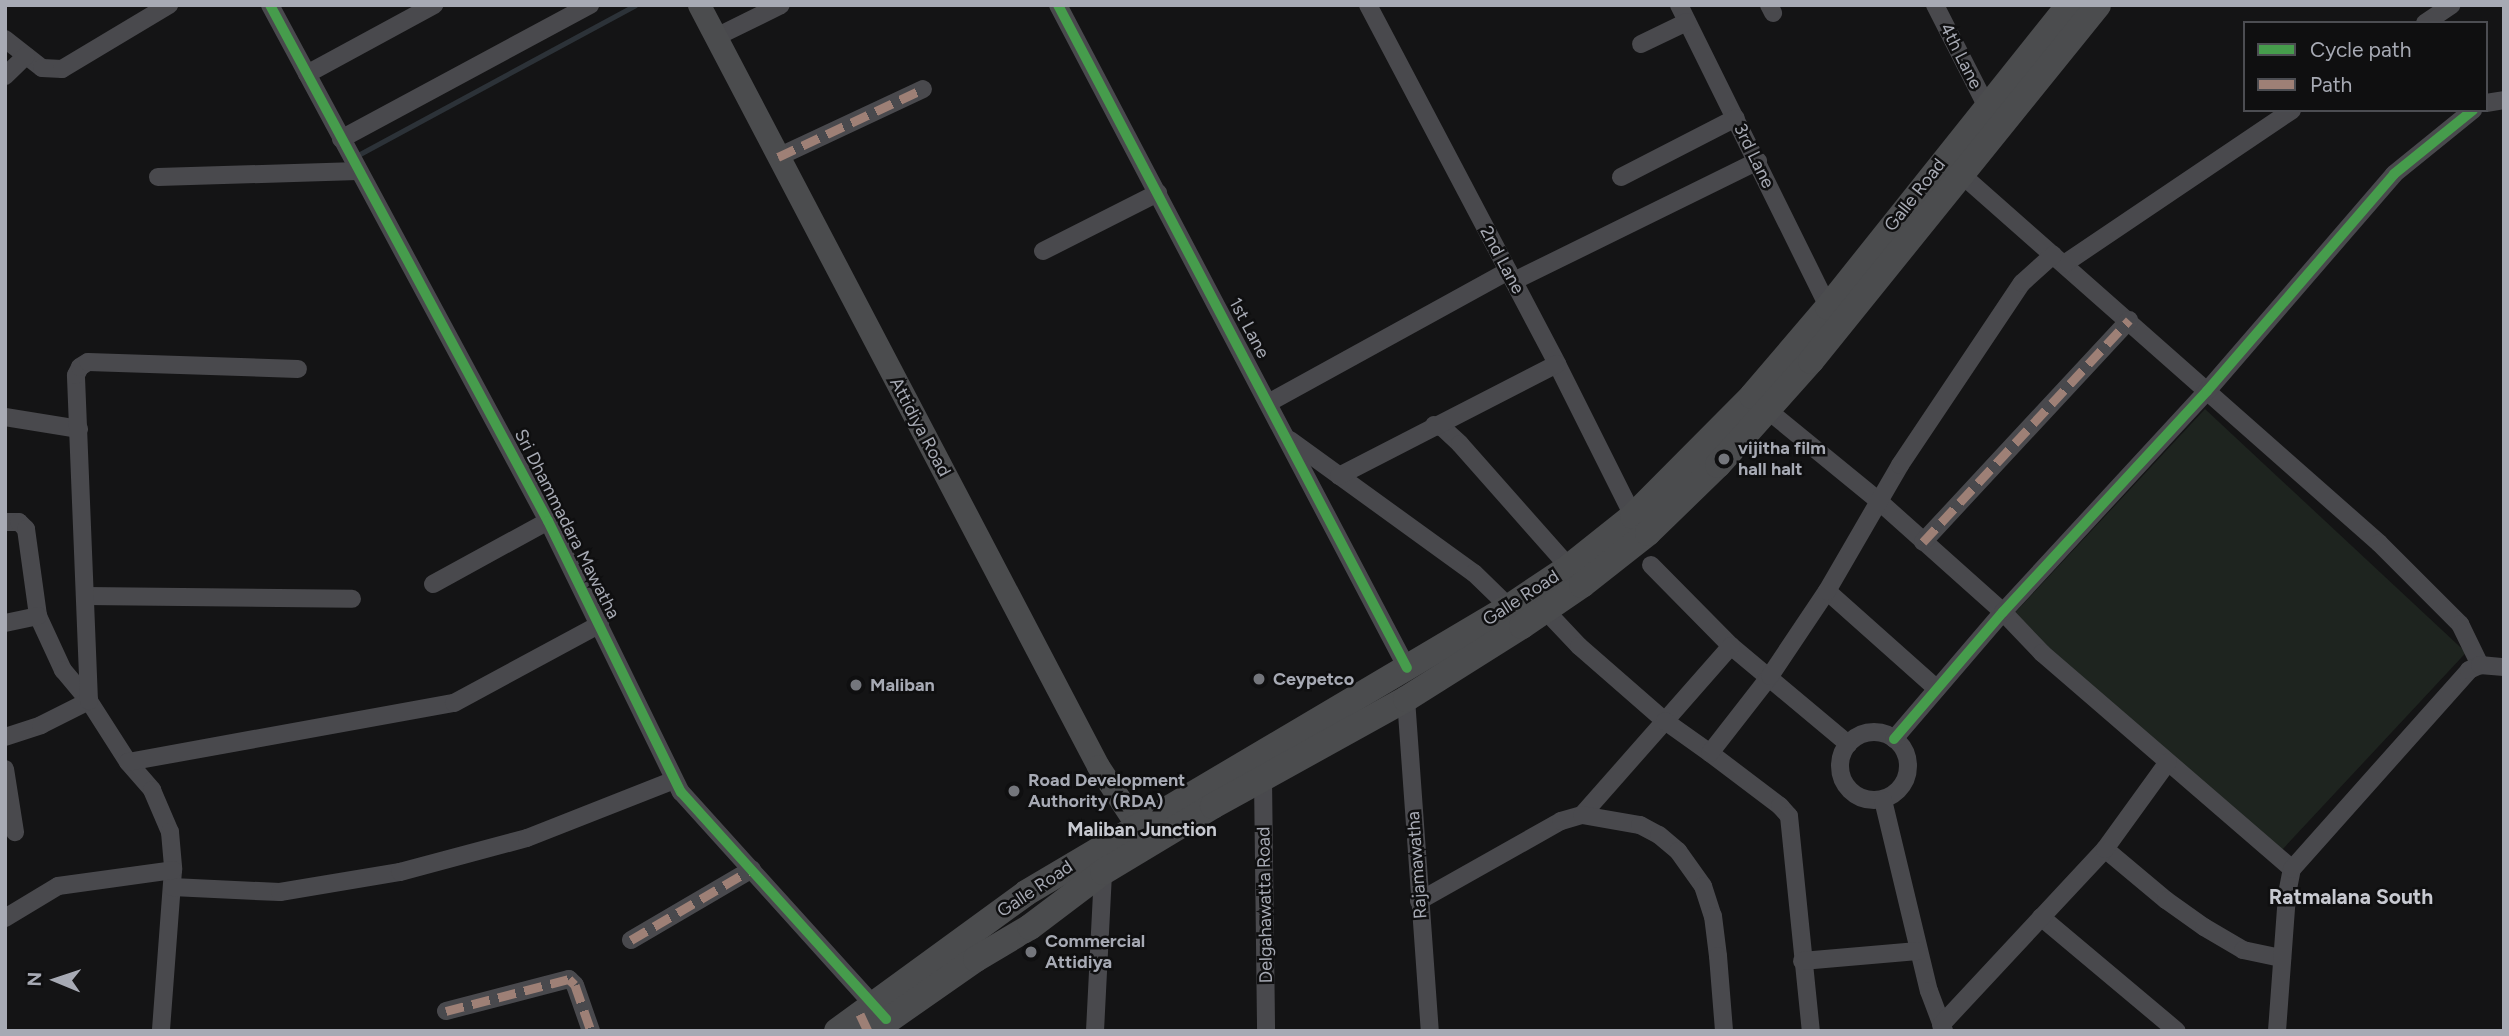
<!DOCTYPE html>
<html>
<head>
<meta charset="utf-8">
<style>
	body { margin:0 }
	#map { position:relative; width:2509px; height:1036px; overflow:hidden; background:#141415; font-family:Figtree,sans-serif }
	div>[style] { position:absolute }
	.green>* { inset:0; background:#1e241f; transform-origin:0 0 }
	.stream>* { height:5px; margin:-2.5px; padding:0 2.5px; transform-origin:2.5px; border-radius:2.5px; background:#2c3238 }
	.minor>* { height:18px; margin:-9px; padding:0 9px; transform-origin:9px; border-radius:9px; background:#49494d }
	.minor>.ring { margin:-9px; padding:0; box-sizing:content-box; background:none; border:18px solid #49494d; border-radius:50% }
	.major>* { height:23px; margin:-11.5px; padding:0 11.5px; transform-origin:11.5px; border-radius:11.5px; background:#4b4c4e }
	.highway>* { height:26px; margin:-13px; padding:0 13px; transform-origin:13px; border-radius:13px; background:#4b4c4e }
	.quiet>* { height:9px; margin-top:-4.5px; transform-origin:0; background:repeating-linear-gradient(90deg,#9e8076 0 18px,transparent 0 27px) }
	.cycleway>* { height:10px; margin:-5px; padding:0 5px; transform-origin:5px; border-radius:5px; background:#469c4c }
	.dots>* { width:19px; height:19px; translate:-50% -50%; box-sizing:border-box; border:4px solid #0f0f10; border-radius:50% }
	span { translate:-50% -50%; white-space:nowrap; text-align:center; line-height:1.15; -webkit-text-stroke:5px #0f0f10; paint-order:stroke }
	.street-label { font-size:18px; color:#a7aab4 }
	.poi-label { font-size:18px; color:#a7aab4; font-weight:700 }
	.left { translate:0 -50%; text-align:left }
	.neighbourhood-label { font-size:19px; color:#c7c9d0; font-weight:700 }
	.quarter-label { font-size:21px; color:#c7c9d0; font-weight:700 }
	.frame { position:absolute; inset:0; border:7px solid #a7aab4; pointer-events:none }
	.legend { position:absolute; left:2243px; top:21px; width:245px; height:91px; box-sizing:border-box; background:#0f0f10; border:2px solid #4c4d52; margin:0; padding:9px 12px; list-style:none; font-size:21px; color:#a7aab4 }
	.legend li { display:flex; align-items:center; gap:14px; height:35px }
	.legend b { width:35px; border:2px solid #4c4d52 }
	.north { position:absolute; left:21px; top:945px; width:70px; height:70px; -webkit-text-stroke:5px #0f0f10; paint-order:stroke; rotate:272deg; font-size:19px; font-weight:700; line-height:28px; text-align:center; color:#a7aab4 }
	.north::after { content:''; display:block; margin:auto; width:24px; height:32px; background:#a7aab4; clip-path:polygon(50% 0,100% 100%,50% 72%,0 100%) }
</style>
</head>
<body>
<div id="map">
	<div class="green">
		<i style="left:2205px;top:409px;width:357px;height:281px;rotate:43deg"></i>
	</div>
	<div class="stream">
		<i style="left:358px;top:155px;width:315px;rotate:-28.4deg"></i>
	</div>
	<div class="minor">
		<i style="left:270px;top:5px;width:586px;rotate:61.69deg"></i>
		<i style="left:548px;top:521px;width:302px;rotate:63.9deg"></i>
		<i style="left:681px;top:792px;width:295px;rotate:47.9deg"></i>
		<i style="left:1058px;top:5px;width:749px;rotate:62.24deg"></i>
		<i style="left:1368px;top:5px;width:406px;rotate:62.2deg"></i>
		<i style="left:1557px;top:364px;width:170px;rotate:63.4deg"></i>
		<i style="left:1679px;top:5px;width:337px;rotate:63.7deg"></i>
		<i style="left:1769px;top:5px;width:9px;rotate:63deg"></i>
		<i style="left:1935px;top:5px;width:114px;rotate:63deg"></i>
		<i style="left:2425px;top:23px;width:32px;rotate:-34deg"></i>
		<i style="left:716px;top:37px;width:72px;rotate:-26.2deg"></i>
		<i style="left:5px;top:39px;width:47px;rotate:38.1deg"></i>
		<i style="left:42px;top:68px;width:20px;rotate:3deg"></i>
		<i style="left:62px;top:69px;width:125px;rotate:-30.9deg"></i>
		<i style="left:1641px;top:44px;width:51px;rotate:-25.6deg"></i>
		<i style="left:307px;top:74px;width:145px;rotate:-28.5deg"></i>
		<i style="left:5px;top:76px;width:29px;rotate:-44deg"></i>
		<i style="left:2486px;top:103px;width:18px;rotate:-9deg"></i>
		<i style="left:341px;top:139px;width:283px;rotate:-28.3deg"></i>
		<i style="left:778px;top:157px;width:160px;rotate:-25.1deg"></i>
		<i style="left:1961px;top:174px;width:558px;rotate:41.44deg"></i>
		<i style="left:2379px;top:543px;width:115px;rotate:45deg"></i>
		<i style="left:2460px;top:624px;width:46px;rotate:64deg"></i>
		<i style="left:158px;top:177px;width:200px;rotate:-1.7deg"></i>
		<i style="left:1621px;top:177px;width:129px;rotate:-27.2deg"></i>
		<i style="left:1043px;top:251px;width:129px;rotate:-26.8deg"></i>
		<i style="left:2064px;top:264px;width:275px;rotate:-34deg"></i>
		<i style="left:1514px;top:281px;width:272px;rotate:-26.2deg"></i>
		<i style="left:1268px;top:403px;width:274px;rotate:-28.8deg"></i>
		<i style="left:1759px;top:403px;width:158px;rotate:39.3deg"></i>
		<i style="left:1881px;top:503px;width:164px;rotate:41.8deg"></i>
		<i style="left:2003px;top:612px;width:57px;rotate:46.4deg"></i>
		<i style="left:2042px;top:653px;width:330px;rotate:40.8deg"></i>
		<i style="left:5px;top:417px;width:75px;rotate:9.2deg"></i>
		<i style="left:1434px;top:425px;width:9px;rotate:18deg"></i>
		<i style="left:1443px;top:428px;width:23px;rotate:43deg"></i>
		<i style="left:1460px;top:444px;width:164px;rotate:48.5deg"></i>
		<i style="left:1290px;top:440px;width:227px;rotate:35.9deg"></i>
		<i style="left:1474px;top:573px;width:49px;rotate:44.2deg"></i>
		<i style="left:1339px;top:476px;width:245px;rotate:-27.2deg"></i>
		<i style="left:5px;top:522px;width:14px"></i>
		<i style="left:19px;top:522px;width:10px;rotate:45deg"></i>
		<i style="left:26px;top:529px;width:88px;rotate:82.1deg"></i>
		<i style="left:38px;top:616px;width:60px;rotate:65.2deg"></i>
		<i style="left:63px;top:670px;width:40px;rotate:50deg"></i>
		<i style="left:89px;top:701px;width:72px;rotate:57.4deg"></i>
		<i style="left:128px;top:762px;width:37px;rotate:49deg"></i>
		<i style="left:152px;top:790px;width:46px;rotate:66.8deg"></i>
		<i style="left:170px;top:832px;width:38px;rotate:85deg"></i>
		<i style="left:173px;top:870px;width:161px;rotate:94.3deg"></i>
		<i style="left:1923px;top:542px;width:303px;rotate:-47.1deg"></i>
		<i style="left:1651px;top:565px;width:114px;rotate:45.4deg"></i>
		<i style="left:1731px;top:646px;width:153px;rotate:39.9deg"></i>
		<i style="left:433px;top:584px;width:131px;rotate:-28.7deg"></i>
		<i style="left:1827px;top:591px;width:147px;rotate:41.7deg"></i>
		<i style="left:85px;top:596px;width:267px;rotate:0.6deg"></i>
		<i style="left:1545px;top:610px;width:50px;rotate:46.6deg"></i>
		<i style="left:1579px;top:646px;width:114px;rotate:41.1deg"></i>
		<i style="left:1665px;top:721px;width:100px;rotate:-48.7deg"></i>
		<i style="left:5px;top:623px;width:34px;rotate:-12deg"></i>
		<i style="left:1406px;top:699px;width:333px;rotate:85.9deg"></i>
		<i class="ring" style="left:1840px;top:732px;width:50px;height:50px"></i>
		<i style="left:5px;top:737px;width:38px;rotate:-18deg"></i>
		<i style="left:41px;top:725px;width:54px;rotate:-26.6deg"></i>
		<i style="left:89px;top:701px;width:326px;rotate:-92.3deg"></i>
		<i style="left:76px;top:375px;width:9px;rotate:-63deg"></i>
		<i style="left:80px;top:367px;width:9px;rotate:-32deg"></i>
		<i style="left:88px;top:362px;width:210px;rotate:1.9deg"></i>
		<i style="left:1894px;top:739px;width:167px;rotate:-49.4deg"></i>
		<i style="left:2003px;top:612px;width:301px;rotate:-47.3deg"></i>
		<i style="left:2207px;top:391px;width:286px;rotate:-49.2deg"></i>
		<i style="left:2394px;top:174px;width:102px;rotate:-39deg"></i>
		<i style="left:1710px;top:753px;width:88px;rotate:37.1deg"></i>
		<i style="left:1780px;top:806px;width:13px;rotate:48deg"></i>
		<i style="left:1789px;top:816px;width:216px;rotate:84.2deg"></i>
		<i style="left:128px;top:762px;width:331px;rotate:-10.3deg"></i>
		<i style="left:454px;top:703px;width:166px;rotate:-28.4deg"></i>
		<i style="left:5px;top:769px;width:64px;rotate:81deg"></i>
		<i style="left:1263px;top:779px;width:252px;rotate:89.3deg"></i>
		<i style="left:1883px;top:800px;width:196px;rotate:76.5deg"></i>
		<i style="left:1929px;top:991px;width:43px;rotate:69.4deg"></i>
		<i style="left:1582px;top:815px;width:125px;rotate:-48.6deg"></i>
		<i style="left:1665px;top:721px;width:55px;rotate:35.4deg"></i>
		<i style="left:1710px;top:753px;width:98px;rotate:-52.1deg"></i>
		<i style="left:1770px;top:676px;width:102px;rotate:-56.2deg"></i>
		<i style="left:1827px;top:591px;width:146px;rotate:-59.9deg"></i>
		<i style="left:1900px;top:465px;width:219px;rotate:-56.2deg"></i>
		<i style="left:2022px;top:283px;width:42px;rotate:-42.1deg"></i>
		<i style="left:2105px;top:849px;width:80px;rotate:39.9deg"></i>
		<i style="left:2166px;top:900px;width:47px;rotate:35.4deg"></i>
		<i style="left:2204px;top:927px;width:45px;rotate:30.5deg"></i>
		<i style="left:2243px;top:950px;width:40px;rotate:12deg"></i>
		<i style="left:172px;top:887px;width:108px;rotate:2.7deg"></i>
		<i style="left:280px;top:892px;width:122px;rotate:-9.5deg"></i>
		<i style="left:400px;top:872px;width:131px;rotate:-15deg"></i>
		<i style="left:527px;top:838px;width:158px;rotate:-21.5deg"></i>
		<i style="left:1419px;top:901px;width:163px;rotate:-29.4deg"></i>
		<i style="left:1561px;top:821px;width:22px;rotate:-16deg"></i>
		<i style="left:1582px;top:815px;width:59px;rotate:9.8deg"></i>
		<i style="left:1640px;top:825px;width:21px;rotate:28deg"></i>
		<i style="left:1659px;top:835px;width:25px;rotate:40deg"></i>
		<i style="left:1678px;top:851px;width:43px;rotate:54.5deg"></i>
		<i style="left:1703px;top:886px;width:32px;rotate:72deg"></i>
		<i style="left:1713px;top:916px;width:40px;rotate:82.9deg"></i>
		<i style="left:1718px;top:956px;width:75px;rotate:85.4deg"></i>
		<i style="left:2041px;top:917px;width:177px;rotate:40deg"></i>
		<i style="left:5px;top:918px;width:62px;rotate:-31.1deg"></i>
		<i style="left:58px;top:886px;width:116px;rotate:-7.9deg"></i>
		<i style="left:631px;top:940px;width:140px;rotate:-30.4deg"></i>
		<i style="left:1802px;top:961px;width:116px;rotate:-4.9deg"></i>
		<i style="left:446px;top:1011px;width:127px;rotate:-14.6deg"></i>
		<i style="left:569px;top:979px;width:8px;rotate:45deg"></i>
		<i style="left:575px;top:985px;width:49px;rotate:70.8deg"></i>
		<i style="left:1941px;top:1025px;width:241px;rotate:-47deg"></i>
		<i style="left:2105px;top:849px;width:107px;rotate:-54.1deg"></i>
		<i style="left:1095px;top:1031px;width:159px;rotate:-87.1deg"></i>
		<i style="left:2277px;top:1031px;width:137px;rotate:-85.8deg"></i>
		<i style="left:2287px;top:894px;width:25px;rotate:-79deg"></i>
		<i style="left:2292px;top:869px;width:266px;rotate:-48.3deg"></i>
		<i style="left:2469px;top:670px;width:12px;rotate:-24deg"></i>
		<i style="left:2480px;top:665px;width:24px;rotate:5deg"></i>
	</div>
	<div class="major">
		<i style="left:699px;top:5px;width:859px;rotate:62.33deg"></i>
		<i style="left:1098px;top:766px;width:90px;rotate:56.8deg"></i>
	</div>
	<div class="highway">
		<i style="left:837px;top:1031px;width:234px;rotate:-36.1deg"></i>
		<i style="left:1026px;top:893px;width:561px;rotate:-30.63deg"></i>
		<i style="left:1509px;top:607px;width:72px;rotate:-33.7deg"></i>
		<i style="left:1569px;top:567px;width:82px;rotate:-38.6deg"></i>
		<i style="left:1633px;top:516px;width:169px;rotate:-45.2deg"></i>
		<i style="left:1752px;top:396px;width:117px;rotate:-49.5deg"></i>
		<i style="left:1828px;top:307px;width:386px;rotate:-51.4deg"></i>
		<i style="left:873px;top:1031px;width:126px;rotate:-35deg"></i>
		<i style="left:976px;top:959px;width:63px;rotate:-30.7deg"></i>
		<i style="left:1030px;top:927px;width:91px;rotate:-37deg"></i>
		<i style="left:1103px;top:872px;width:128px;rotate:-31deg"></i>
		<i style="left:1213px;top:806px;width:221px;rotate:-29deg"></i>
		<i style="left:1406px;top:699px;width:137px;rotate:-32.2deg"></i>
		<i style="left:1522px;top:626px;width:73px;rotate:-34.3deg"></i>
		<i style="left:1582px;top:585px;width:84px;rotate:-38.2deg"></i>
		<i style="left:1648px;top:533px;width:98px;rotate:-44.2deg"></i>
		<i style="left:1718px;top:465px;width:140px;rotate:-48.2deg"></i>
		<i style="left:1811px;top:361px;width:457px;rotate:-51.1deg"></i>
	</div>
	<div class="quiet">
		<i style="left:778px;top:157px;width:160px;rotate:-25.1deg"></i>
		<i style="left:1923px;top:542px;width:303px;rotate:-47.1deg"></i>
		<i style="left:631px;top:940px;width:140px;rotate:-30.4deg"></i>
		<i style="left:446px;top:1011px;width:127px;rotate:-14.6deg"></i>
		<i style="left:569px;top:979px;width:8px;rotate:45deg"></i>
		<i style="left:575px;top:985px;width:49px;rotate:70.8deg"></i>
		<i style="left:860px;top:1014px;width:19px;rotate:65deg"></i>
	</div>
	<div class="cycleway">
		<i style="left:270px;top:5px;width:586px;rotate:61.69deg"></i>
		<i style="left:548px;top:521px;width:302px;rotate:63.9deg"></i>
		<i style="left:681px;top:792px;width:306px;rotate:47.9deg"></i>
		<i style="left:1058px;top:5px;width:749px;rotate:62.24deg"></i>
		<i style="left:1894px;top:739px;width:167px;rotate:-49.4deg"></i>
		<i style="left:2003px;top:612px;width:301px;rotate:-47.3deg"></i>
		<i style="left:2207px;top:391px;width:286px;rotate:-49.2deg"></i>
		<i style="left:2394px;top:174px;width:102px;rotate:-39deg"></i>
	</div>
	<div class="dots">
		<i style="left:1724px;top:459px;background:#74767c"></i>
		<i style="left:1259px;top:679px;background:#74767c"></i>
		<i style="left:856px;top:685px;background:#74767c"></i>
		<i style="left:1014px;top:791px;background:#74767c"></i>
		<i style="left:1031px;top:952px;background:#74767c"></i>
	</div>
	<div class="street-label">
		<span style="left:1961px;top:56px;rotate:63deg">4th Lane</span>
		<span style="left:1754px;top:156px;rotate:64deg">3rd Lane</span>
		<span style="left:1915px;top:195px;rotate:-52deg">Galle Road</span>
		<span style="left:1502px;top:260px;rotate:62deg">2nd Lane</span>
		<span style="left:1249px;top:328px;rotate:62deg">1st Lane</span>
		<span style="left:920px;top:427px;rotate:62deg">Attidiya Road</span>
		<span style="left:567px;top:524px;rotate:63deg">Sri Dhammadara Mawatha</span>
		<span style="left:1521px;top:598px;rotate:-33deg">Galle Road</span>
		<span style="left:1417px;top:865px;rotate:-94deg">Rajamawatha</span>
		<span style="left:1035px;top:889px;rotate:-34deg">Galle Road</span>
		<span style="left:1265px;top:905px;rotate:-91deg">Delgahawatta Road</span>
	</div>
	<div class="poi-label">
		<span class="left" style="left:1738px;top:459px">vijitha film<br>hall halt</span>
		<span class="left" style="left:1273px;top:679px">Ceypetco</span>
		<span class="left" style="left:870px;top:685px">Maliban</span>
		<span class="left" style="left:1028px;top:791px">Road Development<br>Authority (RDA)</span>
		<span class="left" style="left:1045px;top:952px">Commercial<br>Attidiya</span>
	</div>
	<div class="neighbourhood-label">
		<span style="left:1142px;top:830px">Maliban Junction</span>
	</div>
	<div class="quarter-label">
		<span style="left:2351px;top:897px">Ratmalana South</span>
	</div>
	<div class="frame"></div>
	<ul class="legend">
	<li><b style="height:9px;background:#469c4c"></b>Cycle path</li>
	<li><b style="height:9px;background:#9e8076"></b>Path</li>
	</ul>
	<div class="north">N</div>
</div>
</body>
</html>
